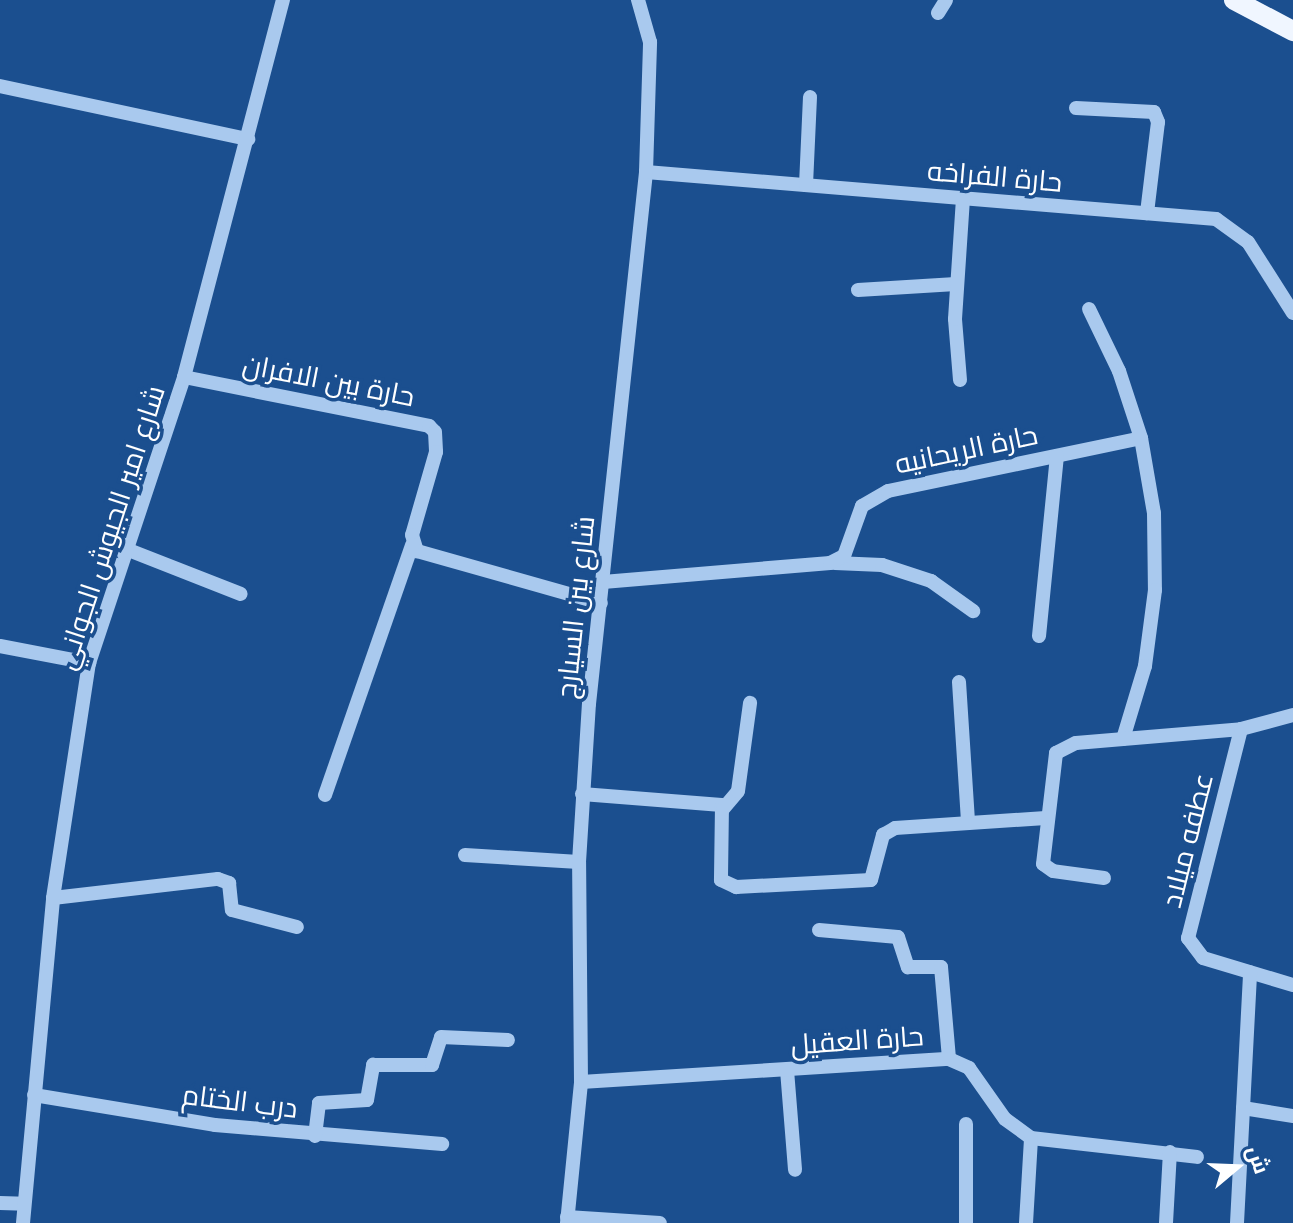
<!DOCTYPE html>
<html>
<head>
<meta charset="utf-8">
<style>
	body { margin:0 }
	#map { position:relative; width:1293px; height:1223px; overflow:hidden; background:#1b4f8f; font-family:"Open Sans",Cairo,sans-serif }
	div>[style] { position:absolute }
	.minor>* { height:14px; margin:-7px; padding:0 7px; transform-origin:7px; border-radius:7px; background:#a9c9ee }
	.major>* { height:20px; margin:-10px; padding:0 10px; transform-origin:10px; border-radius:10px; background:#f0f6ff }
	span { translate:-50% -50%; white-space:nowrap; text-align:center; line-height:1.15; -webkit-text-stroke:7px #1b4f8f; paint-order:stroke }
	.street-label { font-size:28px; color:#fff }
	.north { position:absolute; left:1197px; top:1127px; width:80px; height:80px; -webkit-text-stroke:6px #1b4f8f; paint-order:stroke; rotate:71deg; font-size:22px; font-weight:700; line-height:32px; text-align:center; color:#fff }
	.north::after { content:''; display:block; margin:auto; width:28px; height:36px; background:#fff; clip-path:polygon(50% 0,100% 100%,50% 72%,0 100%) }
</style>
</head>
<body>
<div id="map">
	<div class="minor">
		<i style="left:938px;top:13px;width:15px;rotate:-58deg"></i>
		<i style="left:0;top:86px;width:254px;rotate:12.1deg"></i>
		<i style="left:1076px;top:108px;width:78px;rotate:2.9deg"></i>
		<i style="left:1154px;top:112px;width:11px;rotate:68deg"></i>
		<i style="left:1158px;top:122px;width:92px;rotate:96.9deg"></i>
		<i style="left:646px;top:172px;width:572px;rotate:4.71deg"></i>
		<i style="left:1216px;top:219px;width:39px;rotate:36deg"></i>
		<i style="left:1248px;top:242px;width:84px;rotate:57.6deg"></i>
		<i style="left:806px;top:185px;width:88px;rotate:-87.4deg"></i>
		<i style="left:858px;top:290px;width:98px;rotate:-3.5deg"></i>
		<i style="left:1089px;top:309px;width:69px;rotate:64.2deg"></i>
		<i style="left:1119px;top:371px;width:71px;rotate:71.8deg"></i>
		<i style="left:1141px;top:438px;width:76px;rotate:80.2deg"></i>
		<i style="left:1154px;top:513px;width:77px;rotate:89.3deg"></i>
		<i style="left:1155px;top:590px;width:77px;rotate:97.5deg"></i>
		<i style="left:1145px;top:666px;width:76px;rotate:106.8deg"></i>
		<i style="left:184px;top:377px;width:250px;rotate:11.3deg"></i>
		<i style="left:429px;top:426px;width:8px;rotate:45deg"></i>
		<i style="left:435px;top:432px;width:20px;rotate:87deg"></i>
		<i style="left:436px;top:452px;width:86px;rotate:106.1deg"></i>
		<i style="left:412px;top:535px;width:17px;rotate:73deg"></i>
		<i style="left:417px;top:551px;width:191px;rotate:15.8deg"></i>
		<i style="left:960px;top:380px;width:61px;rotate:-94.7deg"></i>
		<i style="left:955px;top:319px;width:121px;rotate:-86.2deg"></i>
		<i style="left:126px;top:549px;width:123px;rotate:21.4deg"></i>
		<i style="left:835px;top:563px;width:47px;rotate:2.4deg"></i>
		<i style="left:882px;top:565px;width:52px;rotate:18.1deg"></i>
		<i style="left:931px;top:581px;width:52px;rotate:35.5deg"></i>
		<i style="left:603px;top:582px;width:228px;rotate:-4.8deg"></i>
		<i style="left:830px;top:563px;width:16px;rotate:-27deg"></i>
		<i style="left:844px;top:556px;width:53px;rotate:-70.2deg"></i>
		<i style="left:862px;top:506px;width:30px;rotate:-30deg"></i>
		<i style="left:888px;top:491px;width:258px;rotate:-11.8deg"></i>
		<i style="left:1039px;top:636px;width:181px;rotate:-84.3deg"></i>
		<i style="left:0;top:646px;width:91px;rotate:10.8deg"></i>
		<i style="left:959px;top:682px;width:141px;rotate:86.3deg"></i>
		<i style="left:1241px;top:729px;width:216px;rotate:104.2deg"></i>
		<i style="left:1188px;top:938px;width:25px;rotate:53deg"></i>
		<i style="left:1203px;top:958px;width:94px;rotate:16.7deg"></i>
		<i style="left:582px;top:794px;width:140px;rotate:4.5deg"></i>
		<i style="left:722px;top:805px;width:75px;rotate:90.8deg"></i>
		<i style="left:721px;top:880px;width:17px;rotate:25deg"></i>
		<i style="left:736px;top:887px;width:135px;rotate:-3deg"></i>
		<i style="left:871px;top:880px;width:47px;rotate:-75.1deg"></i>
		<i style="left:883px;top:835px;width:14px;rotate:-30deg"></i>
		<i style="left:895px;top:828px;width:151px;rotate:-3.8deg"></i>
		<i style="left:325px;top:795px;width:265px;rotate:-70.8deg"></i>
		<i style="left:723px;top:809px;width:23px;rotate:-50deg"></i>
		<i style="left:738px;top:791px;width:89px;rotate:-82.2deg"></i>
		<i style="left:465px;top:855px;width:114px;rotate:3.5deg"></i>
		<i style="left:1104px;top:878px;width:51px;rotate:-172.2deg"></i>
		<i style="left:1053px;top:871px;width:12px;rotate:-145deg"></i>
		<i style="left:1043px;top:864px;width:112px;rotate:-83.3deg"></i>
		<i style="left:1056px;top:753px;width:22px;rotate:-27deg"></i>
		<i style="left:1076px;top:743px;width:166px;rotate:-4.8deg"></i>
		<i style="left:1241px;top:729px;width:54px;rotate:-15.1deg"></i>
		<i style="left:53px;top:898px;width:166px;rotate:-6.6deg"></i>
		<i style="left:218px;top:879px;width:12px;rotate:20deg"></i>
		<i style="left:229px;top:883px;width:27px;rotate:84deg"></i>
		<i style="left:232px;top:910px;width:67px;rotate:14.7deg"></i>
		<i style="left:819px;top:930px;width:79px;rotate:5.1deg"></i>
		<i style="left:898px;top:937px;width:32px;rotate:72deg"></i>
		<i style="left:908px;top:967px;width:33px"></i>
		<i style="left:941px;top:967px;width:92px;rotate:85deg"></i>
		<i style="left:787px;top:1070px;width:100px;rotate:85.4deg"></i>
		<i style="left:581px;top:1082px;width:369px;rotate:-3.6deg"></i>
		<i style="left:949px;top:1059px;width:22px;rotate:24deg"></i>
		<i style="left:969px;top:1068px;width:62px;rotate:54.8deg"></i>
		<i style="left:1005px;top:1119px;width:32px;rotate:36deg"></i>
		<i style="left:1031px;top:1138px;width:167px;rotate:6.5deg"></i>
		<i style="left:34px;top:1095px;width:183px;rotate:9.4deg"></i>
		<i style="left:215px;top:1125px;width:228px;rotate:4.8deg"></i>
		<i style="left:1243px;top:1108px;width:51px;rotate:9.1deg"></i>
		<i style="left:966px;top:1124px;width:99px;rotate:90deg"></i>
		<i style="left:315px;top:1136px;width:33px;rotate:-83deg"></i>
		<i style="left:319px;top:1103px;width:48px;rotate:-3.6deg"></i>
		<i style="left:367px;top:1100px;width:36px;rotate:-80deg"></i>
		<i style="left:373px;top:1065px;width:59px"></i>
		<i style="left:432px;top:1065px;width:29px;rotate:-72deg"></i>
		<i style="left:441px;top:1037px;width:67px;rotate:2.6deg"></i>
		<i style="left:0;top:1203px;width:24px;rotate:2deg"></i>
		<i style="left:567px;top:1217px;width:93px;rotate:3.7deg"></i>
		<i style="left:23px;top:1223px;width:326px;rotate:-84.7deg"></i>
		<i style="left:53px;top:898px;width:238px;rotate:-81.3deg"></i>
		<i style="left:89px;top:663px;width:301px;rotate:-71.6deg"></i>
		<i style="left:184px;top:377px;width:390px;rotate:-75.3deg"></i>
		<i style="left:567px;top:1223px;width:142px;rotate:-84.3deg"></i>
		<i style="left:581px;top:1082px;width:220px;rotate:-90.5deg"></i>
		<i style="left:579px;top:862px;width:158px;rotate:-86.4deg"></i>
		<i style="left:589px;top:704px;width:535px;rotate:-83.88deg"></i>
		<i style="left:646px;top:172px;width:130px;rotate:-88.2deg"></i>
		<i style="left:650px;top:42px;width:44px;rotate:-105.9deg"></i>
		<i style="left:1026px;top:1223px;width:85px;rotate:-86.6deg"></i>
		<i style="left:1166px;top:1223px;width:71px;rotate:-86.8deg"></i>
		<i style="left:1237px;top:1223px;width:251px;rotate:-87deg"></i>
	</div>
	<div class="major">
		<i style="left:1234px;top:0;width:67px;rotate:27.7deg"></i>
	</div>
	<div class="street-label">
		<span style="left:995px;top:175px;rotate:5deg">حارة الفراخه</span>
		<span style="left:329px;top:379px;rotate:11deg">حارة بين الافران</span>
		<span style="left:966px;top:448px;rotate:-12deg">حارة الريحانيه</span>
		<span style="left:109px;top:527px;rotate:-72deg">شارع امير الجيوش الجواني</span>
		<span style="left:574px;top:607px;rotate:-84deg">شارع بين السيارج</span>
		<span style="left:1186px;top:840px;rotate:-76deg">عطفه ميلاد</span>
		<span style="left:857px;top:1039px;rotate:-4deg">حارة العقيل</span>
		<span style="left:240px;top:1100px;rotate:7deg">درب الختام</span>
	</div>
	<div class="north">ش</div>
</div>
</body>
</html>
